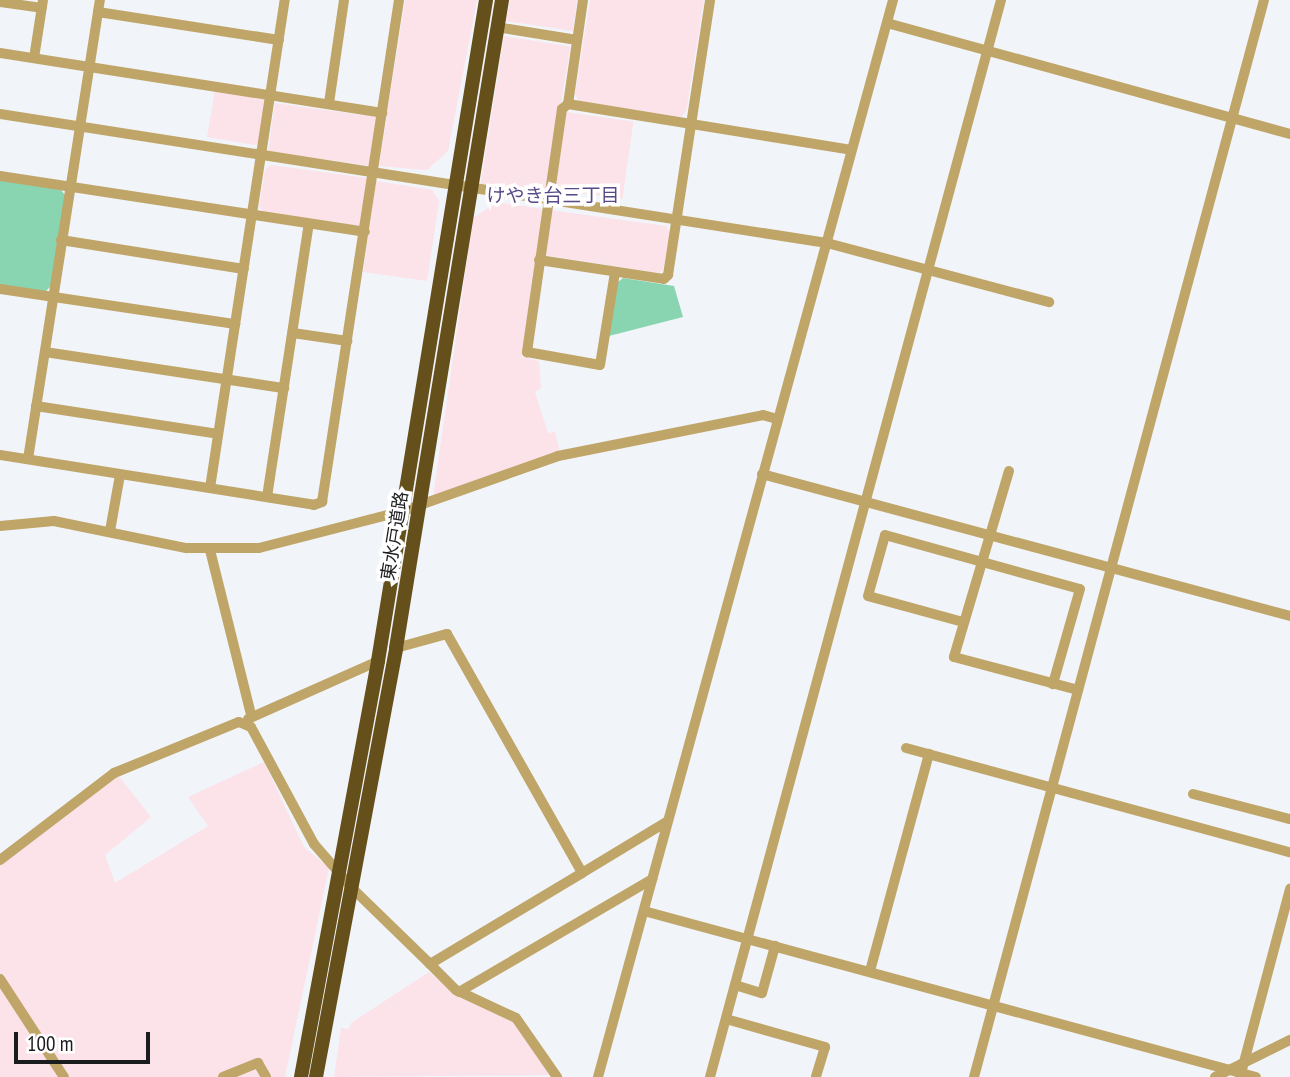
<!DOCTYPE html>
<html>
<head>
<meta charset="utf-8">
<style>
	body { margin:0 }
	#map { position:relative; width:1290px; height:1077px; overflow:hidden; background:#f1f4f9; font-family:"PT Sans Narrow","Noto Sans JP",sans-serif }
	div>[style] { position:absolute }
	.commercial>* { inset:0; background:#fce2e9; transform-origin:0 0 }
	.green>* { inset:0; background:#8ad5b1 }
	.minor>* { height:10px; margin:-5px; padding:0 5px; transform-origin:5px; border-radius:5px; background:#bfa568 }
	.highway>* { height:14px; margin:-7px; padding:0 7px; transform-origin:7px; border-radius:7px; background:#65501b }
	span { translate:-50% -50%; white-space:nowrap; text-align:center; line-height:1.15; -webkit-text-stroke:7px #fff; paint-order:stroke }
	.street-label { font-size:18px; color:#1b1c1e }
	.neighbourhood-label { font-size:19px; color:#574a88 }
	.scale { position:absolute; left:14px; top:1032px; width:136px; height:32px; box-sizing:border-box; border:4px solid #1b1c1e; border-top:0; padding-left:9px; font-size:21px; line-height:24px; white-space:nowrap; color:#1b1c1e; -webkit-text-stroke:5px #fff; paint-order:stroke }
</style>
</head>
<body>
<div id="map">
	<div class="commercial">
		<i style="clip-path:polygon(405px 0,477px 0,448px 151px,427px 170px,379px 166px)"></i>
		<i style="clip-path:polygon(510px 0,577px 0,573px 31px,506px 21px)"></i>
		<i style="clip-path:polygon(590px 0,704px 0,686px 112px,681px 117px,579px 101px,575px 94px)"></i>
		<i style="left:504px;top:36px;width:67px;height:151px;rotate:9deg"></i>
		<i style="clip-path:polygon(215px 90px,264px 99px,261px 140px,255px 145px,207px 137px)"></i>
		<i style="left:275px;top:103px;width:103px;height:49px;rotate:8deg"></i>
		<i style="left:566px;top:112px;width:68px;height:78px;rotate:8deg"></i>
		<i style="clip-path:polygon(271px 165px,367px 178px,361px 226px,264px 212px,259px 207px,265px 170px)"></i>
		<i style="clip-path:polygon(376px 181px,432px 190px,439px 201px,427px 281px,363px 272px)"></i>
		<i style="clip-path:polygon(497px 202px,543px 209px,522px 357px,539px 361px,541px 388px,535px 392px,548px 433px,555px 432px,560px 452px,433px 497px,473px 218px)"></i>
		<i style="clip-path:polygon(550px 210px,666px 226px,670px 233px,663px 269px,659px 273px,544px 255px)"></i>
		<i style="clip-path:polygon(264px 762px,304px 847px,329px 868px,285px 1077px,0 1077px,0 865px,118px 775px,151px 817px,105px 855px,115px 883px,208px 826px,188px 797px)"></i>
		<i style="clip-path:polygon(429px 972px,461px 998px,502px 1013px,519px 1026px,549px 1075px,334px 1077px,341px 1028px,349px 1029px,351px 1023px)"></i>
	</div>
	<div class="green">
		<i style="clip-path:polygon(0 180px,61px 190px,65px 195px,51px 286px,45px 292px,0 285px)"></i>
		<i style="clip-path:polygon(623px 278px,674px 286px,683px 317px,609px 336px,618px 282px)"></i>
	</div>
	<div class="minor">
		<i style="left:583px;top:0;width:105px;rotate:98.2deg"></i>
		<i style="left:568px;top:104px;width:287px;rotate:9.2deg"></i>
		<i style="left:0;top:2px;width:42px;rotate:8.1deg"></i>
		<i style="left:98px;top:12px;width:183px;rotate:8.8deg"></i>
		<i style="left:887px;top:23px;width:418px;rotate:15.4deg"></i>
		<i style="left:496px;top:27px;width:82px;rotate:9.1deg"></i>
		<i style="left:0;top:53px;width:387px;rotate:8.9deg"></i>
		<i style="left:34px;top:58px;width:59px;rotate:-81.2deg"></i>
		<i style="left:329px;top:103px;width:104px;rotate:-81.7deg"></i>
		<i style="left:568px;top:104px;width:8px;rotate:140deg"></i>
		<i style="left:562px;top:109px;width:246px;rotate:98.2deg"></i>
		<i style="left:527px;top:352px;width:74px;rotate:10.1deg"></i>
		<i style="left:600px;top:365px;width:94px;rotate:-80.8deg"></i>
		<i style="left:0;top:114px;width:837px;rotate:8.87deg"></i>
		<i style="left:827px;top:243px;width:230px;rotate:14.9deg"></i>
		<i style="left:0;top:176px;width:369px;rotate:8.7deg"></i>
		<i style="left:61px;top:240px;width:185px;rotate:9deg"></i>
		<i style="left:539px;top:260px;width:126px;rotate:8.6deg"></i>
		<i style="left:664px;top:279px;width:6px;rotate:-45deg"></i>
		<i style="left:668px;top:275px;width:278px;rotate:-81.3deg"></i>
		<i style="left:0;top:289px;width:238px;rotate:8.5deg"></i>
		<i style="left:293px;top:333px;width:55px;rotate:8.4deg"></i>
		<i style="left:45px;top:352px;width:242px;rotate:8.6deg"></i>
		<i style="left:36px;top:406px;width:184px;rotate:8.7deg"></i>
		<i style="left:0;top:455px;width:318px;rotate:9deg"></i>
		<i style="left:314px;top:505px;width:9px;rotate:-21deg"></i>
		<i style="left:322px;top:502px;width:508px;rotate:-81.28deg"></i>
		<i style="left:28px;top:459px;width:465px;rotate:-81.1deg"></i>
		<i style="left:1009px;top:471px;width:194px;rotate:106.5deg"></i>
		<i style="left:954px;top:657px;width:128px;rotate:14.9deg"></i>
		<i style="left:762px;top:474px;width:547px;rotate:15.05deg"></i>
		<i style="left:210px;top:488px;width:494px;rotate:-81.3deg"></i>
		<i style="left:267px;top:497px;width:276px;rotate:-81.3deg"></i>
		<i style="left:0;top:526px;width:54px;rotate:-5.3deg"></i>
		<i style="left:54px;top:521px;width:135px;rotate:11.6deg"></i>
		<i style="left:186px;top:548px;width:73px"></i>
		<i style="left:259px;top:548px;width:149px;rotate:-14.4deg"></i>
		<i style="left:403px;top:511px;width:164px;rotate:-19.5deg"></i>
		<i style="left:558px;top:456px;width:209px;rotate:-11.3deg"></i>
		<i style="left:763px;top:415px;width:15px;rotate:16deg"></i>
		<i style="left:110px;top:531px;width:57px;rotate:-79.9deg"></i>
		<i style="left:210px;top:550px;width:170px;rotate:76deg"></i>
		<i style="left:963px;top:622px;width:98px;rotate:-164.7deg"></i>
		<i style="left:868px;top:596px;width:63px;rotate:-74.4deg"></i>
		<i style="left:885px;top:535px;width:202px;rotate:15.5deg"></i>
		<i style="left:1080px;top:589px;width:99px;rotate:105.9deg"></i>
		<i style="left:396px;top:648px;width:53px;rotate:-15.4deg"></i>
		<i style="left:447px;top:634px;width:274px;rotate:60.5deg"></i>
		<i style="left:582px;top:873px;width:100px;rotate:-31.2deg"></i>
		<i style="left:248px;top:719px;width:142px;rotate:-24deg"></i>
		<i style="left:906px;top:748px;width:398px;rotate:15.2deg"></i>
		<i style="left:1193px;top:794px;width:100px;rotate:14.5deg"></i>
		<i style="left:0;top:860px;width:143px;rotate:-37.3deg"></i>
		<i style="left:114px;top:773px;width:135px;rotate:-22.2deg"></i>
		<i style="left:239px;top:722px;width:13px;rotate:23deg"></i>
		<i style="left:251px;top:727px;width:133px;rotate:61.7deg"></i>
		<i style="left:314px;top:844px;width:61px;rotate:49deg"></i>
		<i style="left:354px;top:890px;width:106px;rotate:44.2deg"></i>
		<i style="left:430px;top:964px;width:177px;rotate:-30.9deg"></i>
		<i style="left:644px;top:911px;width:634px;rotate:15.18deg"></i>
		<i style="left:430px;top:964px;width:37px;rotate:45deg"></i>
		<i style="left:456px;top:990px;width:66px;rotate:25deg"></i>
		<i style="left:516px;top:1018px;width:72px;rotate:55.2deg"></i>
		<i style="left:870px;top:971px;width:225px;rotate:-74.8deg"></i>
		<i style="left:0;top:979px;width:117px;rotate:56.9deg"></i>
		<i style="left:735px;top:985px;width:28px;rotate:17deg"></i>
		<i style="left:762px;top:993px;width:49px;rotate:-74.5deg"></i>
		<i style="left:459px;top:992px;width:224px;rotate:-30.3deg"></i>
		<i style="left:726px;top:1019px;width:103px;rotate:15.8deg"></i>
		<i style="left:825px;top:1047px;width:31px;rotate:107deg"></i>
		<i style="left:223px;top:1077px;width:38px;rotate:-22deg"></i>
		<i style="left:258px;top:1063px;width:16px;rotate:60deg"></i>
		<i style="left:598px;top:1077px;width:1117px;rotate:-74.68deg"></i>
		<i style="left:710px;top:1077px;width:1116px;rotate:-74.88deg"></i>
		<i style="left:974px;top:1077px;width:1115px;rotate:-74.93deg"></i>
		<i style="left:1215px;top:1077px;width:84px;rotate:-26.3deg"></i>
		<i style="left:1240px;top:1077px;width:195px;rotate:-75.1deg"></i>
	</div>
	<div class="highway">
		<i style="left:301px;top:1077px;width:423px;rotate:-79.5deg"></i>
		<i style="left:378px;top:661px;width:670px;rotate:-80.72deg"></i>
		<i style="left:316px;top:1077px;width:436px;rotate:-79.4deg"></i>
		<i style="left:396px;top:648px;width:657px;rotate:-80.71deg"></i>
	</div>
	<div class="street-label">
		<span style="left:395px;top:536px;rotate:-81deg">東水戸道路</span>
	</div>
	<div class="neighbourhood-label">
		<span style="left:553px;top:196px">けやき台三丁目</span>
	</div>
	<div class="scale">100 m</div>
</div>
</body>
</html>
